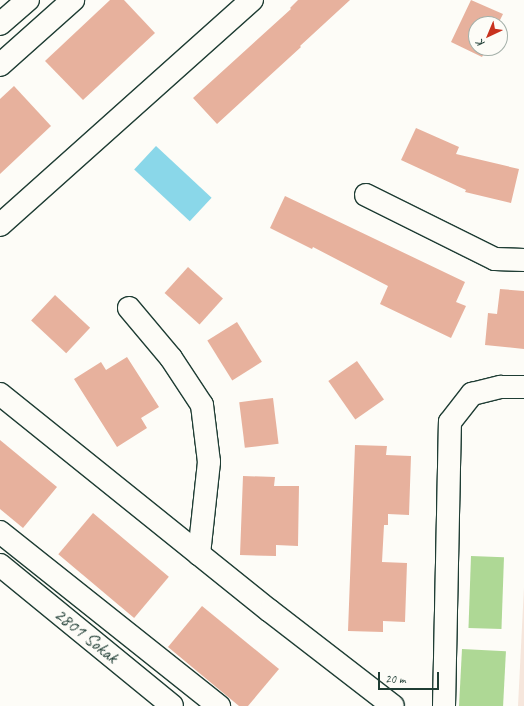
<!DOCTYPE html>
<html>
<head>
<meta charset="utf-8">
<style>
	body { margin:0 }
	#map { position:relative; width:524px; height:706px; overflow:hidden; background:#fdfcf7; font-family:Caveat,sans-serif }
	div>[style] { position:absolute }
	.built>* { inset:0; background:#f6e6dc }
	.green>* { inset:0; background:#aed895; transform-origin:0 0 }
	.water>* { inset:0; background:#8ad7e9; transform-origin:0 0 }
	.building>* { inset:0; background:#e7b19d; transform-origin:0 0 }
	.roads { filter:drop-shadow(1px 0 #1f3d34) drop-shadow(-1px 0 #1f3d34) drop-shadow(0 1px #1f3d34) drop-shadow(0 -1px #1f3d34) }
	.minor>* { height:22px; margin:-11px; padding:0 11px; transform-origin:11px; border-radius:11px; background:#fdfcf7 }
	span { translate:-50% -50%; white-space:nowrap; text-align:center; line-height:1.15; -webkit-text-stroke:3px #fdfcf7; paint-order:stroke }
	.street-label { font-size:19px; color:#1f3d34 }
	.north { position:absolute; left:468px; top:16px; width:40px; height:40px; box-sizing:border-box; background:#fdfcf7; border:1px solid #a4b0a9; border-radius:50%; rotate:224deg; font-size:11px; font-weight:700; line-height:16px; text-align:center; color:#1f3d34 }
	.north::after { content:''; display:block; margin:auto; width:14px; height:18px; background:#c8321e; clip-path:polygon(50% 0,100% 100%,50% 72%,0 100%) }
	.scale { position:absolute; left:378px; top:672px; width:61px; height:18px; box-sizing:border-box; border:2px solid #1f3d34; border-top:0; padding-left:5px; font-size:12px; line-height:14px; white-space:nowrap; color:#1f3d34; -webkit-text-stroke:3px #fdfcf7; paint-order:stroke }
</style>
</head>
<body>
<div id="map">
	<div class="built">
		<i style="clip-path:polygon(524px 587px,524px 706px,518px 706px)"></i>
	</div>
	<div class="green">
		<i style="left:471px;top:556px;width:33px;height:72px;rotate:2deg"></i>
		<i style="left:462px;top:649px;width:44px;height:57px;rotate:3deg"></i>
	</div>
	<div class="water">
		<i style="left:156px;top:146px;width:76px;height:32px;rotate:43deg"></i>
	</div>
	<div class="building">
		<i style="clip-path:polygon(110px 0,124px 0,155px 33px,83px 100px,45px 61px)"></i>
		<i style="clip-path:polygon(298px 0,350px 0,300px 46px,301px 47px,217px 124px,193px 98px,291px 9px,290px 8px)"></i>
		<i style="clip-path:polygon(471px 0,503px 14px,498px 24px,476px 24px,476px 48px,487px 48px,482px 57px,451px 42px)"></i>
		<i style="clip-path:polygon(14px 86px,51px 126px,0 174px,0 99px)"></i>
		<i style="clip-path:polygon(416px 128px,459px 147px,456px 154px,519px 169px,511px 203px,465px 192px,466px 190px,401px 160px)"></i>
		<i style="clip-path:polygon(285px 196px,465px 282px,456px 302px,466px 306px,451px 338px,380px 304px,388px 286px,313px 247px,312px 249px,270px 228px)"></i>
		<i style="left:188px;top:267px;width:47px;height:35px;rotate:42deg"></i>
		<i style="clip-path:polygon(500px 289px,524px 291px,524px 349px,485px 345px,488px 313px,497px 314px)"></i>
		<i style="left:55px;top:295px;width:48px;height:35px;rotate:43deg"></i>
		<i style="left:237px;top:322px;width:47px;height:35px;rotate:58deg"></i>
		<i style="clip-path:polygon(127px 357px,159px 407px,141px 418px,147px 428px,117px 447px,74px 379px,101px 362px,106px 370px)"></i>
		<i style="left:357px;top:361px;width:47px;height:35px;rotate:55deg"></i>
		<i style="left:273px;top:398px;width:46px;height:34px;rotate:83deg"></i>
		<i style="clip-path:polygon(0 440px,57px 487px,23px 528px,0 509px)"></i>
		<i style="clip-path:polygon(355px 445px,387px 446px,386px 455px,411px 456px,409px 515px,388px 514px,388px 525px,384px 525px,382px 562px,407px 563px,405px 622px,383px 621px,383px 632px,348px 631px)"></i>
		<i style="clip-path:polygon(243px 476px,275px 477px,274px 486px,299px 486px,298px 546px,276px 545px,276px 556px,240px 555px)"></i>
		<i style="left:93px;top:513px;width:99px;height:54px;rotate:40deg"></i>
		<i style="clip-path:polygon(202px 606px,279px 669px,248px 706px,239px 706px,168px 647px)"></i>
	</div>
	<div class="roads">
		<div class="minor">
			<i style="left:0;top:24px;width:37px;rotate:-41deg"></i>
			<i style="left:0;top:65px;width:98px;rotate:-41.7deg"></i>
			<i style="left:366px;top:195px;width:144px;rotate:26.4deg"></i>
			<i style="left:495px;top:259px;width:29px;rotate:2deg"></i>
			<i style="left:0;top:225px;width:338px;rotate:-41.8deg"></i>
			<i style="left:129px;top:308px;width:65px;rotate:50deg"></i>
			<i style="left:171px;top:358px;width:56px;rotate:56.6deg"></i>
			<i style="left:202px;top:405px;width:57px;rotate:83deg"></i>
			<i style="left:209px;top:462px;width:93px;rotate:96.2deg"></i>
			<i style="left:0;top:394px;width:346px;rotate:38.8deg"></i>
			<i style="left:270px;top:611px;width:155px;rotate:37.7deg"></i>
			<i style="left:0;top:532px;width:280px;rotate:38.5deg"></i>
			<i style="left:0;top:565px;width:222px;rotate:39.3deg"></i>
			<i style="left:444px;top:706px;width:284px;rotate:-88.8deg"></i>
			<i style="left:450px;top:422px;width:36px;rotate:-52deg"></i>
			<i style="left:472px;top:394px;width:30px;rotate:-14deg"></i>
			<i style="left:501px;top:387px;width:23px"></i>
		</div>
	</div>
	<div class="street-label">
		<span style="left:86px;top:636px;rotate:39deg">2801 Sokak</span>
	</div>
	<div class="north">K</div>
	<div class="scale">20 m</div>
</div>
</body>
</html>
